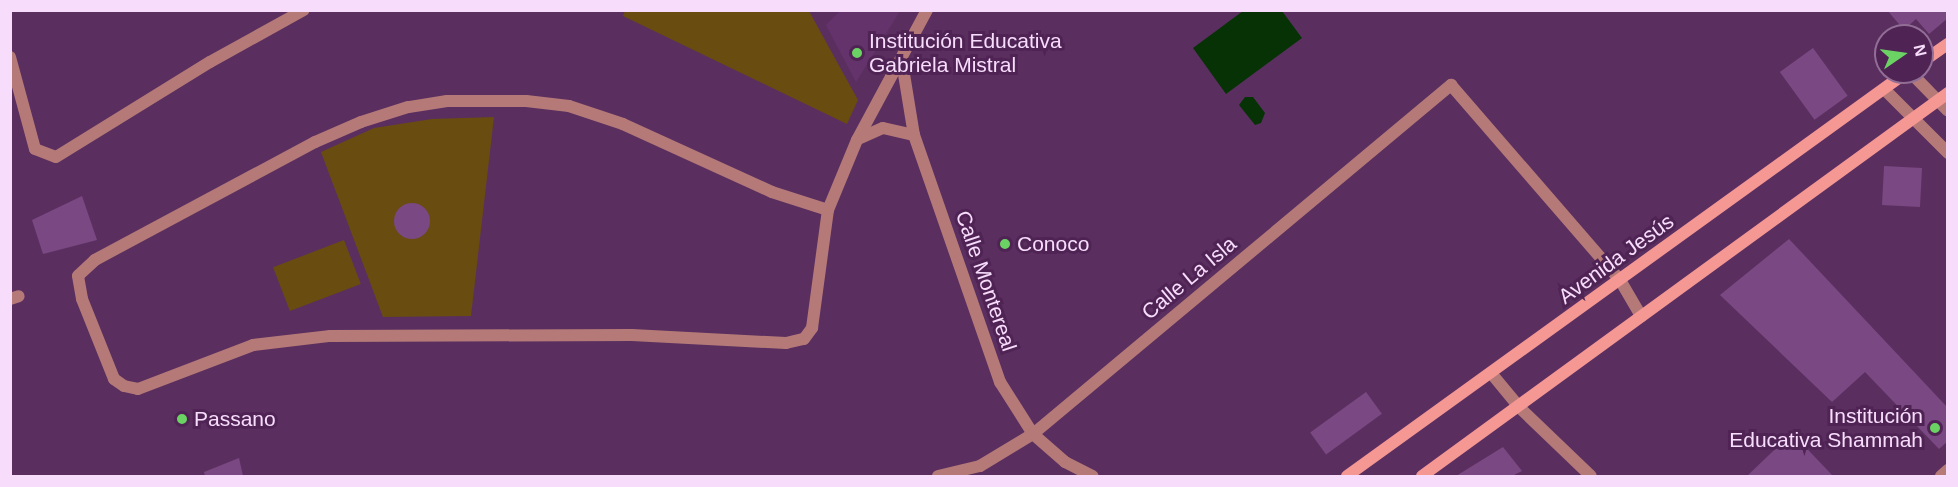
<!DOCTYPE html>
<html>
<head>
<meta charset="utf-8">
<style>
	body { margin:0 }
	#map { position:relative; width:1958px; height:487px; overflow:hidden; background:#5a2f60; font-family:Arial,sans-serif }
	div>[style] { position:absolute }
	.built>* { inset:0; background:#64336b }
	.green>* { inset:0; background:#684c10; transform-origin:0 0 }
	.water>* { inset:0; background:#063205 }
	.building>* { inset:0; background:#7a4882; transform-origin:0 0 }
	.round { border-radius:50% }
	.minor>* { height:12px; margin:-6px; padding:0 6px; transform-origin:6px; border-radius:6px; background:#b57a77 }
	.tertiary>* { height:12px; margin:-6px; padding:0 6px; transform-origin:6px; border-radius:6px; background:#b57a77 }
	.secondary>* { height:12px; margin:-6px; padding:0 6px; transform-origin:6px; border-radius:6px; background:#f59793 }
	.dots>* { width:16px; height:16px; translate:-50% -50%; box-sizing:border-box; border:3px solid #4f2455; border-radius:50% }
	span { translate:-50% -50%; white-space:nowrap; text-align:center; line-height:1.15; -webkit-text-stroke:6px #4f2455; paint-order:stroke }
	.poi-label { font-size:21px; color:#f7ddfb }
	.left { translate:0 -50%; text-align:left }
	.right { translate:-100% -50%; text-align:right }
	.street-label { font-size:21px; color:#f7ddfb }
	.frame { position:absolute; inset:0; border:12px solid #f7ddfb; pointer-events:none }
	.north { position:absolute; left:1874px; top:24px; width:60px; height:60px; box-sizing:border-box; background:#4f2455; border:2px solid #926e97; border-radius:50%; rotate:77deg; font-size:16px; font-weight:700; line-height:24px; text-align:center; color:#f7ddfb }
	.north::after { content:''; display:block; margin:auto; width:21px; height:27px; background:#6bd363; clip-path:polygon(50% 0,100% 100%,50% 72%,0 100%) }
</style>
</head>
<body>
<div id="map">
	<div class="built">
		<i style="clip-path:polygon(840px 11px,900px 11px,856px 82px,826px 25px)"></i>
	</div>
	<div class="green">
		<i style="clip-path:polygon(625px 11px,809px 11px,858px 100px,847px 124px,623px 16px)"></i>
		<i style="clip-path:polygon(494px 117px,471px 316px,383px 317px,321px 152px,374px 128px,432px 119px)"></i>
		<i style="left:344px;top:240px;width:47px;height:76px;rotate:69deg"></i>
	</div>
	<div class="water">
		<i style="clip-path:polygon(1243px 11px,1282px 11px,1302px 38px,1226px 94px,1193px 48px)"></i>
		<i style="clip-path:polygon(1245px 97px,1253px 97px,1265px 113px,1261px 123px,1255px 125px,1239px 105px)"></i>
	</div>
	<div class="building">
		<i style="clip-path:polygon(1887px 10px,1948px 10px,1948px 18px,1929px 34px,1916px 19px,1904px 30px)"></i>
		<i style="left:1813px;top:48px;width:59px;height:41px;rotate:54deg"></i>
		<i style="left:1922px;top:168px;width:39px;height:38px;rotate:93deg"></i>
		<i style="clip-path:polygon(82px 196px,97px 240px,43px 254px,32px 220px)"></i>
		<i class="round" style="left:394px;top:203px;width:36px;height:36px"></i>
		<i style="clip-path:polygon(1789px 239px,1948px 408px,1948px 441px,1939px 449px,1865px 372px,1832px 402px,1720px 295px)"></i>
		<i style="left:1366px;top:392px;width:27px;height:69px;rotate:54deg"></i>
		<i style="clip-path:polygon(1792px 433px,1833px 476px,1747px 476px)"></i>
		<i style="clip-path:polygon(1503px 447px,1522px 471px,1512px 476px,1456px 476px)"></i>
		<i style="clip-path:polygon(239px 458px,243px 476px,205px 476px,204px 472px)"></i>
	</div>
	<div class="minor">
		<i style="left:10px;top:57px;width:95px;rotate:74.8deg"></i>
		<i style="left:35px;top:149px;width:22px;rotate:21deg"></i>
		<i style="left:56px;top:157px;width:181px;rotate:-31.7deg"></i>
		<i style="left:210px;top:62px;width:107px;rotate:-29deg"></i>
		<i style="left:902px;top:62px;width:74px;rotate:80.7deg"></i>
		<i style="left:914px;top:135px;width:262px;rotate:70.8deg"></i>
		<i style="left:1000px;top:382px;width:62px;rotate:57.6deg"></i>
		<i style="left:1033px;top:434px;width:43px;rotate:41.2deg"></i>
		<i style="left:1065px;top:462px;width:31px;rotate:27deg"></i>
		<i style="left:858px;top:139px;width:27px;rotate:-24deg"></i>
		<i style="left:883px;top:128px;width:32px;rotate:13deg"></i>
		<i style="left:828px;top:210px;width:59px;rotate:-162.2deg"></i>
		<i style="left:772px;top:192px;width:164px;rotate:-155.5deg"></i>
		<i style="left:623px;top:124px;width:57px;rotate:-161.6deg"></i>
		<i style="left:569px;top:106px;width:43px;rotate:-173.4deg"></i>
		<i style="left:526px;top:101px;width:79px;rotate:180deg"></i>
		<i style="left:447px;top:101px;width:39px;rotate:171deg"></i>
		<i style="left:408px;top:107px;width:49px;rotate:162.3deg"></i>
		<i style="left:361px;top:122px;width:50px;rotate:156.5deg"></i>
		<i style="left:315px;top:142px;width:250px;rotate:151.8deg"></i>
		<i style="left:95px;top:260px;width:23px;rotate:137deg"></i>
		<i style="left:78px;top:276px;width:23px;rotate:80deg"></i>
		<i style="left:82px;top:299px;width:86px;rotate:68.2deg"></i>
		<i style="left:114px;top:379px;width:12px;rotate:35deg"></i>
		<i style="left:124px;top:386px;width:14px;rotate:12deg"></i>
		<i style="left:138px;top:389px;width:123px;rotate:-20.9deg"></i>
		<i style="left:253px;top:345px;width:78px;rotate:-6.7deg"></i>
		<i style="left:330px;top:336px;width:302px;rotate:-0.2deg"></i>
		<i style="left:632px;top:335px;width:154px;rotate:3deg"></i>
		<i style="left:786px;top:343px;width:18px;rotate:-13deg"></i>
		<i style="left:804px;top:339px;width:14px;rotate:-54deg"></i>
		<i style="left:812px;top:328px;width:119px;rotate:-82.3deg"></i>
		<i style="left:828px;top:210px;width:76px;rotate:-67.5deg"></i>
		<i style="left:857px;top:140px;width:148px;rotate:-61.7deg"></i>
		<i style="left:10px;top:299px;width:9px;rotate:-18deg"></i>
		<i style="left:1491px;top:373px;width:45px;rotate:50.4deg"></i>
		<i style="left:1520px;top:408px;width:98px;rotate:43.8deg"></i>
		<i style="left:938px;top:476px;width:43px;rotate:-13.4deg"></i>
		<i style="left:980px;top:466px;width:62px;rotate:-31.1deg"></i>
		<i style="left:1033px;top:434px;width:545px;rotate:-39.86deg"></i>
		<i style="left:1451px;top:85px;width:258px;rotate:49.1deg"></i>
		<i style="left:1620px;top:280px;width:42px;rotate:59.7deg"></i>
		<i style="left:1941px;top:476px;width:9px;rotate:-41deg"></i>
	</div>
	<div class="tertiary">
		<i style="left:1910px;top:72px;width:54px;rotate:45.7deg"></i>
		<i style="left:1884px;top:89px;width:91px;rotate:45deg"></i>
	</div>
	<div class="secondary">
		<i style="left:1922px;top:62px;width:32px;rotate:-35deg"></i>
		<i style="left:1347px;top:476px;width:691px;rotate:-35.81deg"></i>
		<i style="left:1422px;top:476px;width:651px;rotate:-36.06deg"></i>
	</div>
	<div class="dots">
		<i style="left:857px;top:53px;background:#6bd363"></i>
		<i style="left:1005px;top:244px;background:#6bd363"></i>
		<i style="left:182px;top:419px;background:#6bd363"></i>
		<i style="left:1935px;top:428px;background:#6bd363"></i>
	</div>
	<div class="poi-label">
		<span class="left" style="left:869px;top:53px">Institución Educativa<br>Gabriela Mistral</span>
		<span class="left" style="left:1017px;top:244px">Conoco</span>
		<span class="right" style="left:1923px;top:428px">Institución<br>Educativa Shammah</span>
		<span class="left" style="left:194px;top:419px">Passano</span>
	</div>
	<div class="street-label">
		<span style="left:1616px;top:259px;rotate:-36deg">Avenida Jesús</span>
		<span style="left:1189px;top:278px;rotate:-40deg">Calle La Isla</span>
		<span style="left:986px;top:281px;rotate:71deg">Calle Montereal</span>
	</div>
	<div class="frame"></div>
	<div class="north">N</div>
</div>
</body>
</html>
